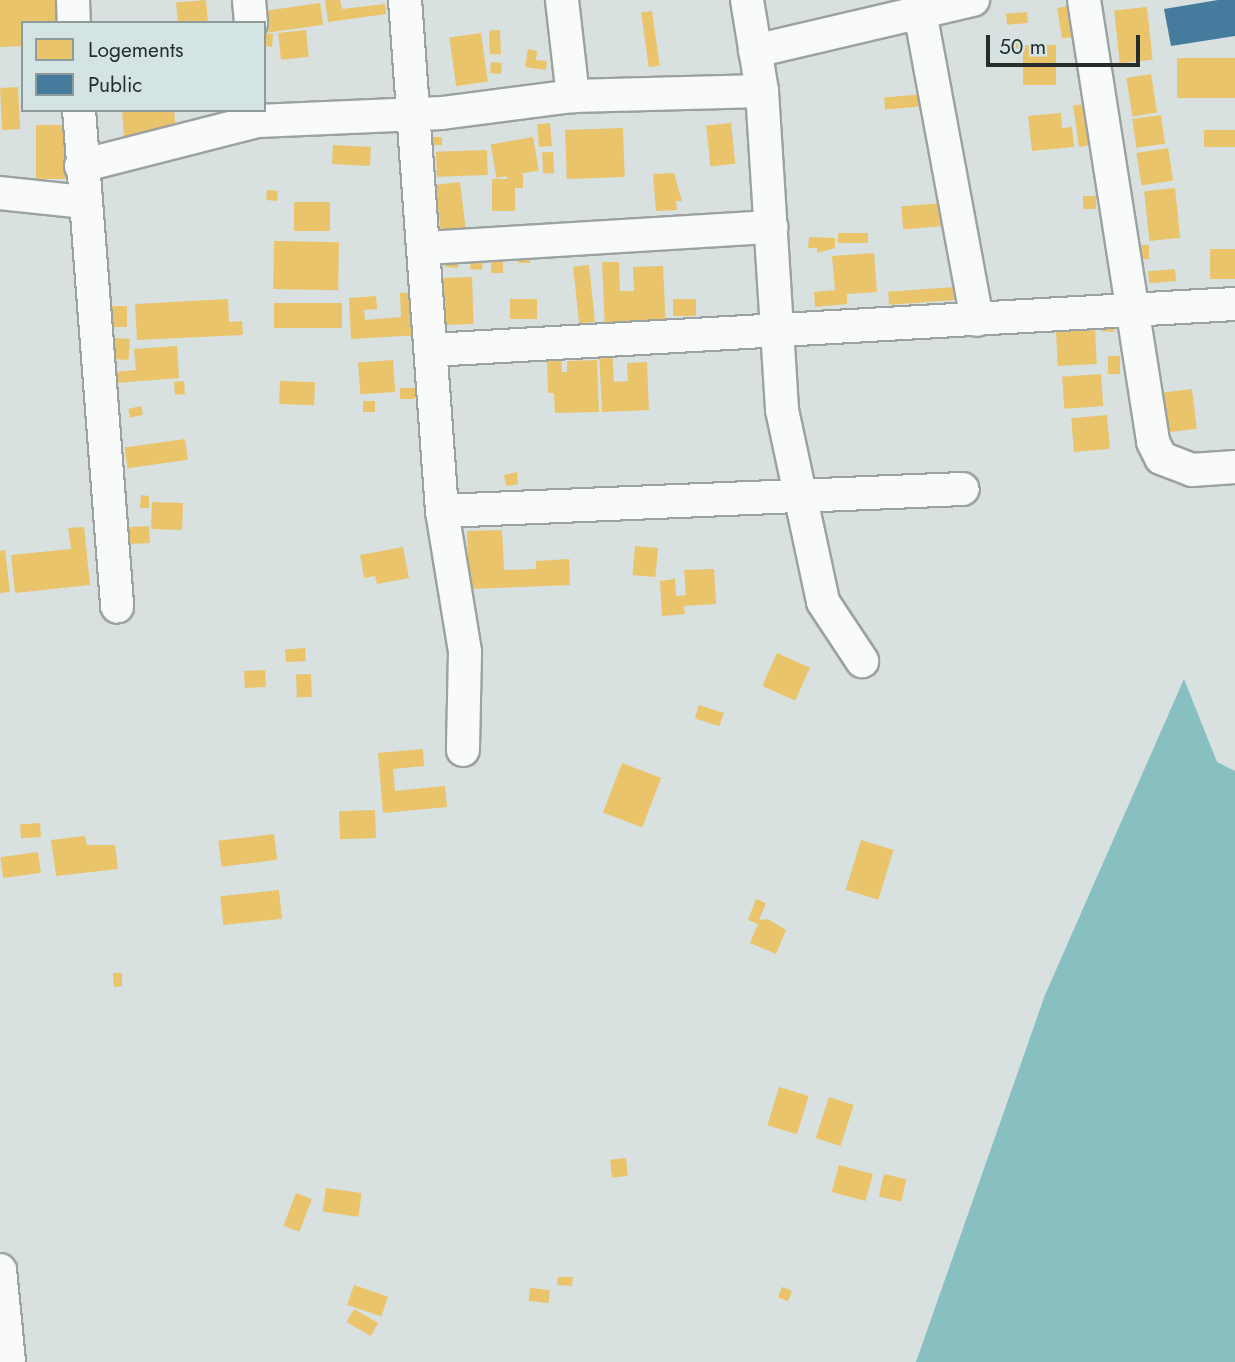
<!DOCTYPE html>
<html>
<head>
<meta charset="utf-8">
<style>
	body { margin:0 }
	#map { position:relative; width:1235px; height:1362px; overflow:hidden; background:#d8e0e0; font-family:Jost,sans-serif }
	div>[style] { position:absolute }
	.water>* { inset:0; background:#88c0c1 }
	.homes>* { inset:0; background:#e9c46a; transform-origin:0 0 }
	.public>* { inset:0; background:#457b9d }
	.roads { filter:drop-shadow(2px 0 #9ca2a2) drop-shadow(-2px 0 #9ca2a2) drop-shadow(0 2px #9ca2a2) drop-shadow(0 -2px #9ca2a2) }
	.minor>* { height:32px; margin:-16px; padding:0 16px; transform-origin:16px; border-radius:16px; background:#f9fafa }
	span { translate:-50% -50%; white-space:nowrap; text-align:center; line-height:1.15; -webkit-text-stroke:7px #d4e4e4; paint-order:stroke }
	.legend { position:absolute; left:21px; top:21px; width:245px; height:91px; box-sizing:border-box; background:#d4e4e4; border:2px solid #8f9b9b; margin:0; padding:9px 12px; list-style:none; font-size:21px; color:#272d2d }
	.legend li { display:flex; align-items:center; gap:14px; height:35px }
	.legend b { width:35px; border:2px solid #8f9b9b }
	.scale { position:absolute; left:986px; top:35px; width:154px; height:32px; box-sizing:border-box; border:4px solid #272d2d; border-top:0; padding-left:9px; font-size:21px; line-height:24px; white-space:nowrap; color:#272d2d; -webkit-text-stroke:5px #d4e4e4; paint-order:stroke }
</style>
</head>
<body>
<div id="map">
	<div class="water">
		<i style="clip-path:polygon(1184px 679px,1217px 762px,1235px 771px,1235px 1362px,916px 1362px,1045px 995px)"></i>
	</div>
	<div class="homes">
		<i style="clip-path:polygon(0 0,67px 0,68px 23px,23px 23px,23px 46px,0 47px)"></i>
		<i style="left:206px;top:0;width:23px;height:30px;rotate:85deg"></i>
		<i style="clip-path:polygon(325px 0,340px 0,342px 9px,385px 4px,386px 14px,328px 22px)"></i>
		<i style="left:320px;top:3px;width:22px;height:55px;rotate:82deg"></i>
		<i style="left:1069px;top:6px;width:31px;height:12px;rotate:81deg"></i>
		<i style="left:1147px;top:7px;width:53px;height:33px;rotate:84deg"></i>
		<i style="left:652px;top:11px;width:55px;height:11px;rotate:82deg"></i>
		<i style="left:1027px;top:12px;width:11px;height:21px;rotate:85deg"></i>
		<i style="left:306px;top:30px;width:27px;height:28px;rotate:84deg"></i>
		<i style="left:500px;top:30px;width:24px;height:11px;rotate:88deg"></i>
		<i style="clip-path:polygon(264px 33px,273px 34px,272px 47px,264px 46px)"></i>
		<i style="left:481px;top:33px;width:49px;height:32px;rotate:82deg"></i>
		<i style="left:1011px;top:37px;width:10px;height:11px;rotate:6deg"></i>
		<i style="left:1023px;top:45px;width:33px;height:40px"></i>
		<i style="clip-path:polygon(528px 49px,537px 51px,536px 60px,547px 61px,546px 70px,525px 67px)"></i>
		<i style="left:1235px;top:58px;width:40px;height:58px;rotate:90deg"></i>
		<i style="left:491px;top:62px;width:11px;height:11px;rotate:5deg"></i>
		<i style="left:1151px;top:74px;width:39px;height:25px;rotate:81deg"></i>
		<i style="left:18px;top:87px;width:42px;height:18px;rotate:87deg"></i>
		<i style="left:925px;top:94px;width:12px;height:41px;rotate:85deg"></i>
		<i style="left:1084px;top:104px;width:42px;height:11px;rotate:82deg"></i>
		<i style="clip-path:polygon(122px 110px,174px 110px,176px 134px,124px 138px)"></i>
		<i style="clip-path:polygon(1061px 113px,1062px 128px,1072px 127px,1074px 147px,1032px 151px,1028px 116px)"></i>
		<i style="left:1161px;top:115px;width:29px;height:29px;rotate:82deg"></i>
		<i style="left:550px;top:123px;width:23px;height:13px;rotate:85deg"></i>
		<i style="left:731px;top:123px;width:41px;height:25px;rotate:84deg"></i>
		<i style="left:36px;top:125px;width:39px;height:54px"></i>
		<i style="left:623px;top:128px;width:49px;height:58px;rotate:88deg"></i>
		<i style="left:1235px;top:130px;width:17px;height:31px;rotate:90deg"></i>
		<i style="left:429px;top:137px;width:13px;height:8px"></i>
		<i style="left:533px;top:137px;width:34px;height:43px;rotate:80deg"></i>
		<i style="left:333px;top:145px;width:38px;height:19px;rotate:3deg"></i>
		<i style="left:1168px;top:148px;width:33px;height:32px;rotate:81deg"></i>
		<i style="left:487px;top:150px;width:25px;height:51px;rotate:88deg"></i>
		<i style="left:553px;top:152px;width:21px;height:11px;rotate:87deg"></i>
		<i style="clip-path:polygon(674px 173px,682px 201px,676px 201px,677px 210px,656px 211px,653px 174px)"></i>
		<i style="clip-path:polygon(507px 174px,523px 174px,523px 188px,515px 188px,515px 211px,492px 211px,492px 179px,507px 179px)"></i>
		<i style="left:460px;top:182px;width:49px;height:25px;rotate:83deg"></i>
		<i style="left:1175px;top:188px;width:50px;height:31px;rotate:84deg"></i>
		<i style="left:267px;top:190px;width:11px;height:10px;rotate:5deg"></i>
		<i style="left:1083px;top:196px;width:13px;height:13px"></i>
		<i style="left:294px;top:202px;width:36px;height:29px"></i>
		<i style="left:941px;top:203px;width:23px;height:40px;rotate:85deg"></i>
		<i style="left:868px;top:233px;width:10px;height:30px;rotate:90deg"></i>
		<i style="clip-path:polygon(809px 237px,835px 238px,835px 248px,817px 253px,817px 248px,808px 248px)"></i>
		<i style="left:274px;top:241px;width:65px;height:48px;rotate:1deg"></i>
		<i style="left:1136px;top:245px;width:13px;height:14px"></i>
		<i style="left:1235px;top:249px;width:30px;height:25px;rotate:90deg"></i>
		<i style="left:518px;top:252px;width:12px;height:11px"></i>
		<i style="clip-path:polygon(874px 253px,877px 292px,847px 294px,847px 304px,815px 307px,814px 292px,835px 290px,832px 256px)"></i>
		<i style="clip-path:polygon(458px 254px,458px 268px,445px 267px,445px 255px)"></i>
		<i style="left:491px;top:257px;width:12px;height:16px"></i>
		<i style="left:471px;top:258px;width:12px;height:11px;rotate:5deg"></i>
		<i style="clip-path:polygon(602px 262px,619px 262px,620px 291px,634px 291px,633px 267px,663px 266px,666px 330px,605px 331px)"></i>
		<i style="left:589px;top:265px;width:57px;height:16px;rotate:84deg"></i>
		<i style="left:1175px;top:269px;width:12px;height:27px;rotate:85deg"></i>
		<i style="left:472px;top:277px;width:47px;height:32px;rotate:88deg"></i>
		<i style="left:955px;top:287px;width:13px;height:67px;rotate:86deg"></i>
		<i style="clip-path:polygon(417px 292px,420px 335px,351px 339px,349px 298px,376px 296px,377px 309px,364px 310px,365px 320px,401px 317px,400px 293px)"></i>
		<i style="clip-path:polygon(228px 299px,229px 322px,242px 321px,243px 335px,137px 340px,135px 304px)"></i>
		<i style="left:510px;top:299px;width:27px;height:20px"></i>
		<i style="left:673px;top:299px;width:23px;height:17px"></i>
		<i style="left:342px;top:303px;width:25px;height:68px;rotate:90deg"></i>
		<i style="left:112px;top:306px;width:15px;height:21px"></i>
		<i style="left:1102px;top:321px;width:13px;height:10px;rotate:4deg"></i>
		<i style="left:1095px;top:330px;width:34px;height:39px;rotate:87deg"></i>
		<i style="left:114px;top:338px;width:16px;height:21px;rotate:4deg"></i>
		<i style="clip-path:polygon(177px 346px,179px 378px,116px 383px,115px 372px,136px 370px,134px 349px)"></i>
		<i style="clip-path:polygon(612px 349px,614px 382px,628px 381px,627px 363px,647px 362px,649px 410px,602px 412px,599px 350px)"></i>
		<i style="clip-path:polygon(561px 350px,562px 372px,567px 372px,567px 361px,597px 360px,599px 412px,555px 413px,554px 393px,548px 393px,547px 351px)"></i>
		<i style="left:1108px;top:356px;width:12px;height:18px"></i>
		<i style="left:393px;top:360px;width:32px;height:35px;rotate:86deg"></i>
		<i style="left:1101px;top:374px;width:32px;height:39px;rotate:86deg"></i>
		<i style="left:184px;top:381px;width:13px;height:10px;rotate:86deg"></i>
		<i style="left:280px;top:381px;width:35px;height:23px;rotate:2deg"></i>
		<i style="left:400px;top:388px;width:15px;height:11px"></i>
		<i style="left:1192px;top:389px;width:40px;height:31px;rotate:83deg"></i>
		<i style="left:375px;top:401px;width:11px;height:12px;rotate:90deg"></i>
		<i style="left:141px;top:406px;width:9px;height:13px;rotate:77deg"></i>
		<i style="left:1107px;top:415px;width:34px;height:36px;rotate:85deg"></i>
		<i style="left:185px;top:439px;width:21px;height:61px;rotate:82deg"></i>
		<i style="clip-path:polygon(517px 472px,518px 484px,506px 486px,504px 475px)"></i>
		<i style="clip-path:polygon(141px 495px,149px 496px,149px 508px,140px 508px)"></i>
		<i style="left:152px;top:502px;width:31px;height:27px;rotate:2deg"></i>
		<i style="left:149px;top:526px;width:17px;height:20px;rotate:87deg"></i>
		<i style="clip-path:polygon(84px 527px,90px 585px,15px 593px,11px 555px,71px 549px,68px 528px)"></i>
		<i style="clip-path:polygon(502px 530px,504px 570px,536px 569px,536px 561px,569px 559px,570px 585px,469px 589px,467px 531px)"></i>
		<i style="left:635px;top:546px;width:23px;height:29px;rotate:5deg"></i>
		<i style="clip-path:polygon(403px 547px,409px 578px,377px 584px,375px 576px,364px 578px,360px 555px)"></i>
		<i style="clip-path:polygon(5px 550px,10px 592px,0 593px,0 551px)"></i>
		<i style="clip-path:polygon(714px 569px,716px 604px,684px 606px,685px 614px,662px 616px,660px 581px,675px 579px,676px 596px,686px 595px,684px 570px)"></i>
		<i style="left:305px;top:648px;width:13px;height:20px;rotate:86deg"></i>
		<i style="left:777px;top:653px;width:36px;height:36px;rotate:24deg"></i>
		<i style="left:265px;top:670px;width:17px;height:21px;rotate:87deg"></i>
		<i style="left:311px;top:674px;width:23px;height:15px;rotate:88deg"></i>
		<i style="left:699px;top:705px;width:26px;height:14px;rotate:18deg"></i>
		<i style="clip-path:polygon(423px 749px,424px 766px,393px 769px,395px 791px,445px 786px,447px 807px,383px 813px,378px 753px)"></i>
		<i style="left:622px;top:763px;width:42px;height:53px;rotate:21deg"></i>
		<i style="left:375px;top:810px;width:28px;height:36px;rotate:88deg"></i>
		<i style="left:40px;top:823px;width:14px;height:20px;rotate:86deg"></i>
		<i style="left:274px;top:834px;width:26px;height:56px;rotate:83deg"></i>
		<i style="clip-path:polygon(85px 836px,87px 845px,115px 845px,118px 869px,56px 876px,51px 840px)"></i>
		<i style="left:861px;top:840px;width:34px;height:52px;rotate:17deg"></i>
		<i style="left:38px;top:852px;width:21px;height:38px;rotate:82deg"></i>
		<i style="left:279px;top:890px;width:29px;height:59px;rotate:84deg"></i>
		<i style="clip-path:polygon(756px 899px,766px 903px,759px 920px,768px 919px,786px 930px,776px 954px,750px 943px,758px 924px,748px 920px)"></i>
		<i style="clip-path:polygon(113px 973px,122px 973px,122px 986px,114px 987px)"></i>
		<i style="left:779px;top:1087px;width:31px;height:40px;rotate:17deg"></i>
		<i style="left:829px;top:1097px;width:26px;height:43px;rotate:18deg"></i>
		<i style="left:626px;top:1158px;width:18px;height:16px;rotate:84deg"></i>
		<i style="left:839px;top:1165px;width:35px;height:28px;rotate:15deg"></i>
		<i style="left:884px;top:1174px;width:23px;height:23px;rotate:13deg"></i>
		<i style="left:326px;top:1188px;width:36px;height:24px;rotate:8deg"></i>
		<i style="left:296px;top:1193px;width:17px;height:35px;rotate:21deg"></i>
		<i style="clip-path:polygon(558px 1277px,573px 1277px,572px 1286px,557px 1285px)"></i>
		<i style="left:354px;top:1285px;width:36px;height:21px;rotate:19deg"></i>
		<i style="left:782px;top:1287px;width:11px;height:11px;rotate:22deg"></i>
		<i style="left:530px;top:1288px;width:20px;height:13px;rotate:6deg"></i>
		<i style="left:354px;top:1309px;width:28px;height:15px;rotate:30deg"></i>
	</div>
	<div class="public">
		<i style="clip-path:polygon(1218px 0,1235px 0,1235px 36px,1171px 46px,1164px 9px)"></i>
	</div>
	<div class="roads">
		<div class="minor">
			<i style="left:73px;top:0;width:23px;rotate:88deg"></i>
			<i style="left:249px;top:0;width:23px;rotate:85deg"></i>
			<i style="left:405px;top:0;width:512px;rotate:85.86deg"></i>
			<i style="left:442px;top:511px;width:143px;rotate:80.7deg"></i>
			<i style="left:465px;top:652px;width:98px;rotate:91.2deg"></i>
			<i style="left:562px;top:0;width:97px;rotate:83.5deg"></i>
			<i style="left:747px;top:0;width:92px;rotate:80.6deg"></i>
			<i style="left:762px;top:91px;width:320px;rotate:86.4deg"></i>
			<i style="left:782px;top:410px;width:196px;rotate:77.9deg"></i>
			<i style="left:823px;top:602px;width:71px;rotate:56.5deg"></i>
			<i style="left:1084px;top:0;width:447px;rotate:81.1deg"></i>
			<i style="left:1153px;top:442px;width:18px;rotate:63deg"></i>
			<i style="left:1161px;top:458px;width:33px;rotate:21deg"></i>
			<i style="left:1192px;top:470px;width:43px;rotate:-4deg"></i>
			<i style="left:920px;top:12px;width:313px;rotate:79.5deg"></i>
			<i style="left:755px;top:51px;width:224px;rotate:-13.2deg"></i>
			<i style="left:79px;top:110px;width:498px;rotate:85.6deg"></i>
			<i style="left:81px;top:166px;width:183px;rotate:-14.3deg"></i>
			<i style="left:258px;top:121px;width:184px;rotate:-2.5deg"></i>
			<i style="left:442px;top:113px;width:132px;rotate:-7.4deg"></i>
			<i style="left:573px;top:96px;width:189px;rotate:-1.5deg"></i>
			<i style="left:0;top:193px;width:84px;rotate:6.1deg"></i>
			<i style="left:426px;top:248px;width:346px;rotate:-3.5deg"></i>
			<i style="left:432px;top:350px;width:804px;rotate:-3.28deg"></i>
			<i style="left:442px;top:511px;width:521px;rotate:-2.42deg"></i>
			<i style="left:0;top:1270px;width:92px;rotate:84.4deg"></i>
		</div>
	</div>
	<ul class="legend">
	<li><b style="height:19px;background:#e9c46a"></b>Logements</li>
	<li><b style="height:19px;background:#457b9d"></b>Public</li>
	</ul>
	<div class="scale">50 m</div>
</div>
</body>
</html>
